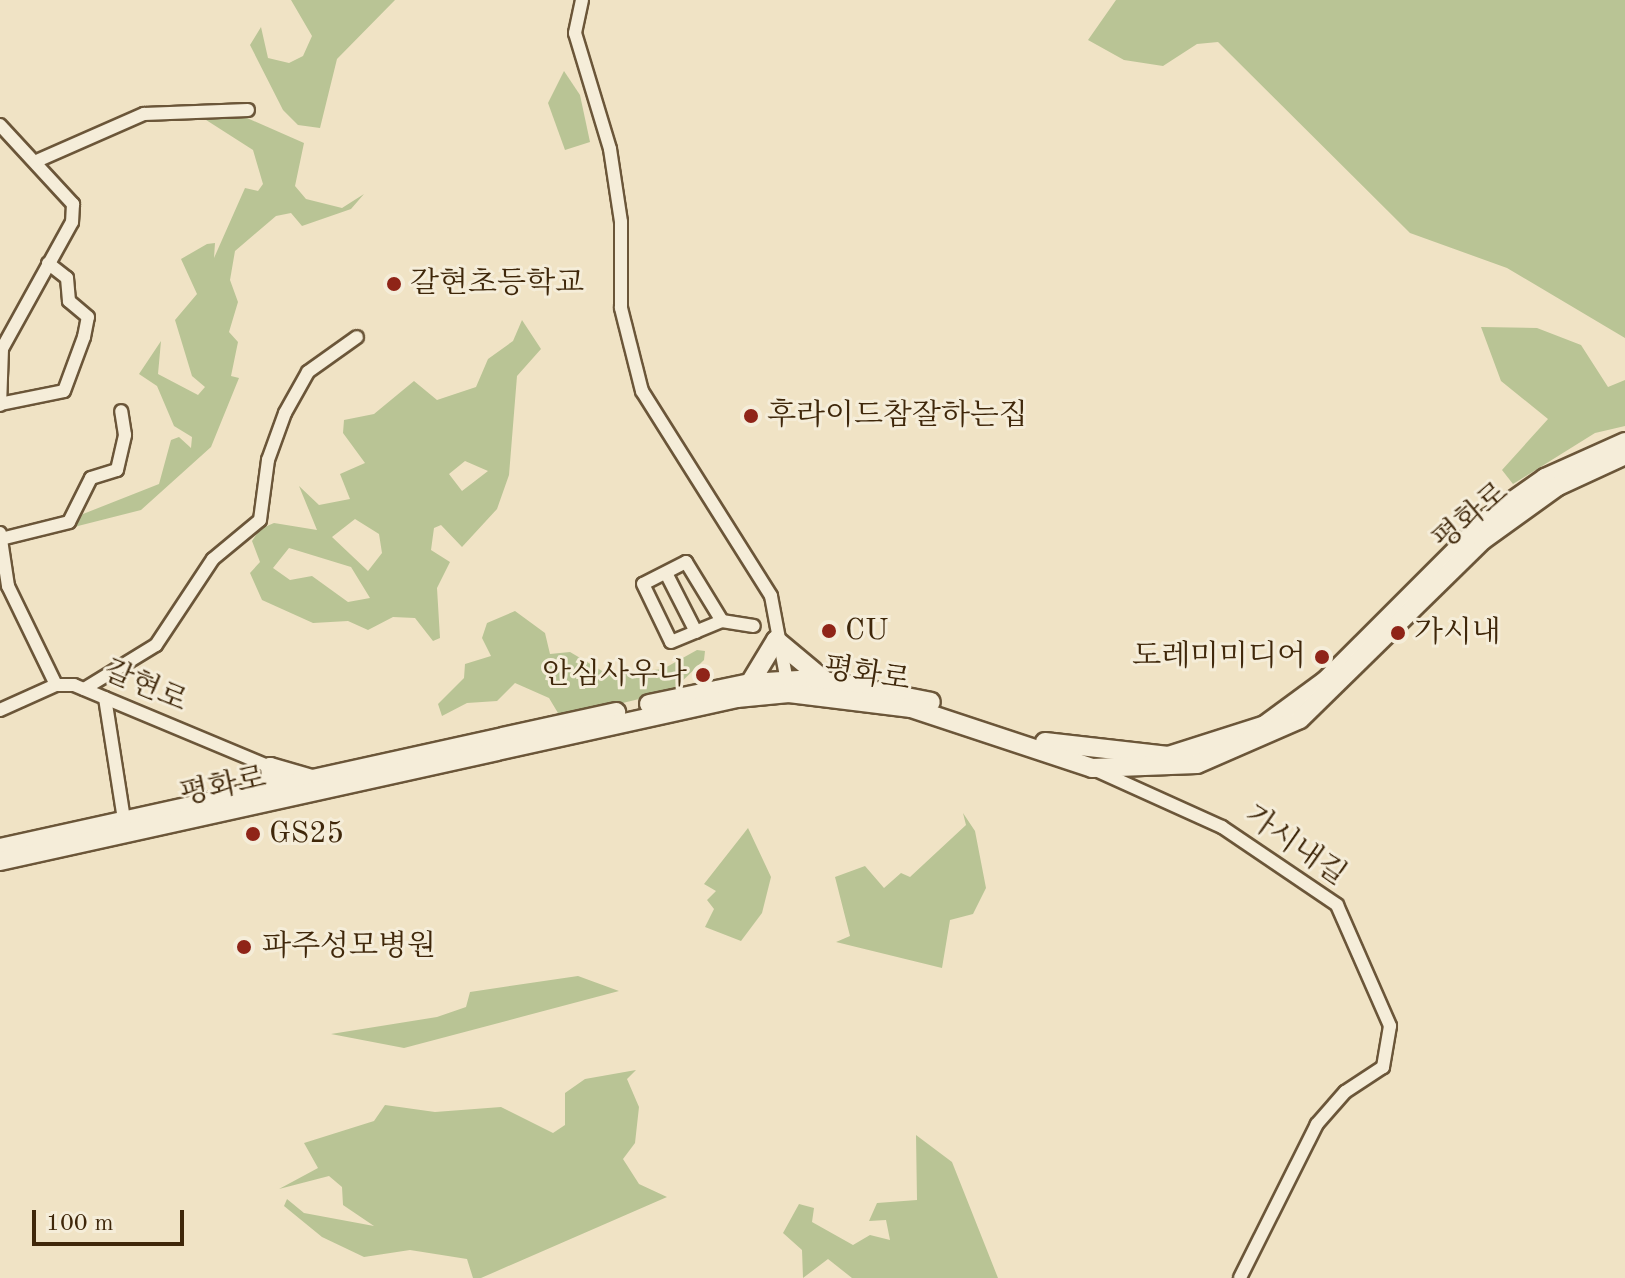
<!DOCTYPE html>
<html>
<head>
<meta charset="utf-8">
<style>
	body { margin:0 }
	#map { position:relative; width:1625px; height:1278px; overflow:hidden; background:#f0e3c5; font-family:"Old Standard TT","Noto Serif KR",serif }
	div>[style] { position:absolute }
	.green>* { inset:0; background:#b9c495 }
	.roads { filter:drop-shadow(2px 0 #6b5639) drop-shadow(-2px 0 #6b5639) drop-shadow(0 2px #6b5639) drop-shadow(0 -2px #6b5639) }
	.minor>* { height:12px; margin:-6px; padding:0 6px; transform-origin:6px; border-radius:6px; background:#f5edd9 }
	.secondary>* { height:18px; margin:-9px; padding:0 9px; transform-origin:9px; border-radius:9px; background:#f5edd9 }
	.dots>* { width:22px; height:22px; translate:-50% -50%; box-sizing:border-box; border:4px solid #f5edd9; border-radius:50% }
	span { translate:-50% -50%; white-space:nowrap; text-align:center; line-height:1.15; -webkit-text-stroke:6px #f5edd9; paint-order:stroke }
	.poi-label { font-size:30px; color:#3f270a }
	.left { translate:0 -50%; text-align:left }
	.right { translate:-100% -50%; text-align:right }
	.street-label { font-size:30px; color:#3f270a }
	.scale { position:absolute; left:32px; top:1210px; width:152px; height:36px; box-sizing:border-box; border:4px solid #3f270a; border-top:0; padding-left:10px; font-size:24px; line-height:28px; white-space:nowrap; color:#3f270a; -webkit-text-stroke:6px #f5edd9; paint-order:stroke }
</style>
</head>
<body>
<div id="map">
	<div class="green">
		<i style="clip-path:polygon(291px 0,395px 0,337px 59px,320px 128px,298px 125px,283px 110px,250px 45px,261px 27px,268px 58px,289px 63px,303px 56px,312px 36px)"></i>
		<i style="clip-path:polygon(1116px 0,1625px 0,1625px 338px,1507px 268px,1410px 233px,1218px 42px,1197px 44px,1163px 66px,1124px 60px,1088px 40px)"></i>
		<i style="clip-path:polygon(564px 71px,580px 95px,590px 142px,565px 150px,548px 103px)"></i>
		<i style="clip-path:polygon(203px 118px,247px 118px,304px 143px,295px 186px,306px 199px,342px 208px,364px 194px,351px 209px,302px 226px,291px 213px,276px 216px,235px 251px,230px 280px,238px 302px,229px 332px,238px 342px,231px 376px,239px 378px,211px 447px,141px 510px,74px 527px,83px 514px,159px 484px,171px 440px,179px 437px,191px 448px,192px 437px,174px 426px,157px 386px,139px 374px,161px 341px,158px 374px,198px 395px,205px 387px,192px 376px,175px 320px,197px 294px,181px 259px,207px 244px,215px 243px,214px 258px,245px 188px,258px 191px,263px 184px,253px 150px)"></i>
		<i style="clip-path:polygon(evenodd,522px 320px,541px 349px,517px 376px,509px 475px,497px 509px,462px 547px,441px 525px,434px 528px,431px 550px,450px 562px,437px 588px,440px 638px,433px 641px,415px 618px,393px 617px,368px 630px,348px 621px,313px 623px,262px 600px,250px 573px,260px 562px,252px 541px,260px 529px,274px 523px,317px 530px,299px 486px,319px 505px,350px 499px,340px 474px,365px 463px,343px 433px,344px 420px,374px 414px,414px 381px,437px 400px,476px 387px,488px 359px,513px 341px,522px 320px,465px 461px,488px 471px,462px 491px,449px 474px,465px 461px,522px 320px,355px 519px,379px 534px,382px 553px,368px 571px,332px 537px,355px 519px,522px 320px,289px 548px,351px 567px,370px 598px,348px 602px,312px 576px,290px 580px,273px 568px,289px 548px)"></i>
		<i style="clip-path:polygon(1481px 327px,1537px 328px,1581px 345px,1608px 387px,1625px 380px,1625px 426px,1595px 433px,1513px 484px,1502px 470px,1548px 419px,1501px 381px)"></i>
		<i style="clip-path:polygon(515px 611px,545px 633px,550px 654px,570px 652px,609px 675px,663px 669px,697px 650px,705px 651px,704px 660px,672px 691px,561px 718px,549px 698px,515px 683px,497px 701px,467px 703px,442px 716px,438px 704px,464px 678px,465px 664px,491px 656px,482px 638px,487px 623px)"></i>
		<i style="clip-path:polygon(963px 813px,975px 831px,986px 888px,973px 914px,950px 920px,942px 968px,836px 942px,850px 936px,835px 877px,865px 866px,884px 888px,901px 873px,910px 877px,966px 825px)"></i>
		<i style="clip-path:polygon(748px 828px,771px 877px,762px 913px,741px 941px,705px 927px,714px 909px,707px 900px,716px 891px,704px 884px)"></i>
		<i style="clip-path:polygon(578px 976px,619px 991px,404px 1048px,331px 1034px,437px 1017px,466px 1007px,470px 992px)"></i>
		<i style="clip-path:polygon(636px 1070px,627px 1079px,639px 1107px,635px 1143px,623px 1159px,639px 1184px,667px 1197px,481px 1278px,473px 1278px,467px 1259px,410px 1250px,364px 1257px,322px 1237px,284px 1206px,287px 1199px,304px 1213px,374px 1226px,343px 1205px,342px 1187px,329px 1176px,279px 1189px,318px 1168px,304px 1143px,374px 1121px,385px 1105px,435px 1112px,501px 1107px,553px 1133px,565px 1125px,565px 1093px,585px 1079px)"></i>
		<i style="clip-path:polygon(916px 1135px,952px 1162px,998px 1278px,852px 1278px,828px 1259px,803px 1278px,802px 1250px,783px 1233px,799px 1204px,814px 1208px,812px 1222px,853px 1245px,870px 1235px,890px 1240px,886px 1220px,869px 1221px,877px 1203px,917px 1200px)"></i>
	</div>
	<div class="roads">
		<div class="minor">
			<i style="left:582px;top:0;width:34px;rotate:102deg"></i>
			<i style="left:575px;top:33px;width:121px;rotate:73.2deg"></i>
			<i style="left:610px;top:149px;width:74px;rotate:81.4deg"></i>
			<i style="left:621px;top:222px;width:86px;rotate:90deg"></i>
			<i style="left:621px;top:308px;width:86px;rotate:75.8deg"></i>
			<i style="left:642px;top:391px;width:242px;rotate:57.8deg"></i>
			<i style="left:771px;top:596px;width:93px;rotate:79.4deg"></i>
			<i style="left:0;top:125px;width:108px;rotate:47.3deg"></i>
			<i style="left:73px;top:204px;width:18px;rotate:93deg"></i>
			<i style="left:72px;top:222px;width:145px;rotate:118.9deg"></i>
			<i style="left:2px;top:349px;width:56px;rotate:92deg"></i>
			<i style="left:39px;top:160px;width:115px;rotate:-23.7deg"></i>
			<i style="left:144px;top:114px;width:104px;rotate:-2.2deg"></i>
			<i style="left:0;top:404px;width:65px;rotate:-11.5deg"></i>
			<i style="left:64px;top:391px;width:58px;rotate:-69.7deg"></i>
			<i style="left:84px;top:337px;width:20px;rotate:-79deg"></i>
			<i style="left:88px;top:317px;width:25px;rotate:-140deg"></i>
			<i style="left:69px;top:301px;width:23px;rotate:-95deg"></i>
			<i style="left:67px;top:278px;width:24px;rotate:-142deg"></i>
			<i style="left:0;top:533px;width:54px;rotate:81.4deg"></i>
			<i style="left:8px;top:586px;width:110px;rotate:64.1deg"></i>
			<i style="left:1px;top:539px;width:70px;rotate:-14deg"></i>
			<i style="left:69px;top:522px;width:49px;rotate:-63.4deg"></i>
			<i style="left:91px;top:478px;width:27px;rotate:-17deg"></i>
			<i style="left:117px;top:470px;width:36px;rotate:-77deg"></i>
			<i style="left:125px;top:435px;width:24px;rotate:-99deg"></i>
			<i style="left:666px;top:573px;width:66px;rotate:63deg"></i>
			<i style="left:722px;top:621px;width:69px;rotate:-121.4deg"></i>
			<i style="left:686px;top:562px;width:48px;rotate:152.9deg"></i>
			<i style="left:643px;top:584px;width:64px;rotate:64.2deg"></i>
			<i style="left:671px;top:642px;width:55px;rotate:-22.4deg"></i>
			<i style="left:722px;top:621px;width:32px;rotate:9deg"></i>
			<i style="left:84px;top:689px;width:84px;rotate:-31.4deg"></i>
			<i style="left:156px;top:645px;width:103px;rotate:-56.5deg"></i>
			<i style="left:213px;top:559px;width:61px;rotate:-39.7deg"></i>
			<i style="left:260px;top:520px;width:61px;rotate:-82.4deg"></i>
			<i style="left:268px;top:460px;width:50px;rotate:-70.1deg"></i>
			<i style="left:285px;top:413px;width:47px;rotate:-60.7deg"></i>
			<i style="left:308px;top:372px;width:60px;rotate:-35.5deg"></i>
			<i style="left:105px;top:698px;width:129px;rotate:81.1deg"></i>
			<i style="left:0;top:710px;width:61px;rotate:-24.1deg"></i>
			<i style="left:56px;top:685px;width:18px"></i>
			<i style="left:74px;top:685px;width:212px;rotate:22.7deg"></i>
			<i style="left:1098px;top:771px;width:136px;rotate:24.3deg"></i>
			<i style="left:1222px;top:827px;width:139px;rotate:34.1deg"></i>
			<i style="left:1337px;top:905px;width:132px;rotate:66.3deg"></i>
			<i style="left:1390px;top:1026px;width:42px;rotate:99.7deg"></i>
			<i style="left:1383px;top:1067px;width:45px;rotate:146.7deg"></i>
			<i style="left:1345px;top:1092px;width:43px;rotate:131.2deg"></i>
			<i style="left:1317px;top:1124px;width:172px;rotate:116.6deg"></i>
		</div>
		<div class="secondary">
			<i style="left:750px;top:683px;width:50px;rotate:-58.8deg"></i>
			<i style="left:776px;top:640px;width:62px;rotate:39.8deg"></i>
			<i style="left:649px;top:704px;width:103px;rotate:-11.7deg"></i>
			<i style="left:750px;top:683px;width:65px;rotate:-3.5deg"></i>
			<i style="left:815px;top:679px;width:118px;rotate:11.2deg"></i>
			<i style="left:1045px;top:742px;width:124px;rotate:6.5deg"></i>
			<i style="left:1168px;top:756px;width:102px;rotate:-17.7deg"></i>
			<i style="left:1265px;top:725px;width:74px;rotate:-36.3deg"></i>
			<i style="left:1325px;top:681px;width:231px;rotate:-45deg"></i>
			<i style="left:1488px;top:518px;width:70px;rotate:-35.1deg"></i>
			<i style="left:1545px;top:478px;width:88px;rotate:-24.2deg"></i>
			<i style="left:272px;top:789px;width:22px;rotate:-95deg"></i>
			<i style="left:270px;top:767px;width:44px;rotate:15.9deg"></i>
			<i style="left:0;top:848px;width:631px;rotate:-12.45deg"></i>
			<i style="left:0;top:861px;width:755px;rotate:-12.47deg"></i>
			<i style="left:737px;top:698px;width:52px;rotate:-5.5deg"></i>
			<i style="left:789px;top:693px;width:123px;rotate:7deg"></i>
			<i style="left:911px;top:708px;width:191px;rotate:18.3deg"></i>
			<i style="left:1092px;top:768px;width:105px;rotate:-2.2deg"></i>
			<i style="left:1197px;top:764px;width:112px;rotate:-23.6deg"></i>
			<i style="left:1300px;top:719px;width:256px;rotate:-44.4deg"></i>
			<i style="left:1483px;top:540px;width:92px;rotate:-35.8deg"></i>
			<i style="left:1558px;top:486px;width:74px;rotate:-24.8deg"></i>
		</div>
	</div>
	<div class="dots">
		<i style="left:394px;top:284px;background:#8f2418"></i>
		<i style="left:751px;top:416px;background:#8f2418"></i>
		<i style="left:829px;top:631px;background:#8f2418"></i>
		<i style="left:1398px;top:633px;background:#8f2418"></i>
		<i style="left:1322px;top:657px;background:#8f2418"></i>
		<i style="left:703px;top:675px;background:#8f2418"></i>
		<i style="left:253px;top:834px;background:#8f2418"></i>
		<i style="left:244px;top:947px;background:#8f2418"></i>
	</div>
	<div class="poi-label">
		<span class="left" style="left:410px;top:284px">갈현초등학교</span>
		<span class="left" style="left:767px;top:416px">후라이드참잘하는집</span>
		<span class="left" style="left:845px;top:631px">CU</span>
		<span class="left" style="left:1414px;top:633px">가시내</span>
		<span class="right" style="left:1306px;top:657px">도레미미디어</span>
		<span class="right" style="left:687px;top:675px">안심사우나</span>
		<span class="left" style="left:269px;top:834px">GS25</span>
		<span class="left" style="left:262px;top:947px">파주성모병원</span>
	</div>
	<div class="street-label">
		<span style="left:1471px;top:517px;rotate:-40deg">평화로</span>
		<span style="left:867px;top:675px;rotate:9deg">평화로</span>
		<span style="left:145px;top:687px;rotate:23deg">갈현로</span>
		<span style="left:223px;top:787px;rotate:-12deg">평화로</span>
		<span style="left:1295px;top:846px;rotate:35deg">가시내길</span>
	</div>
	<div class="scale">100 m</div>
</div>
</body>
</html>
